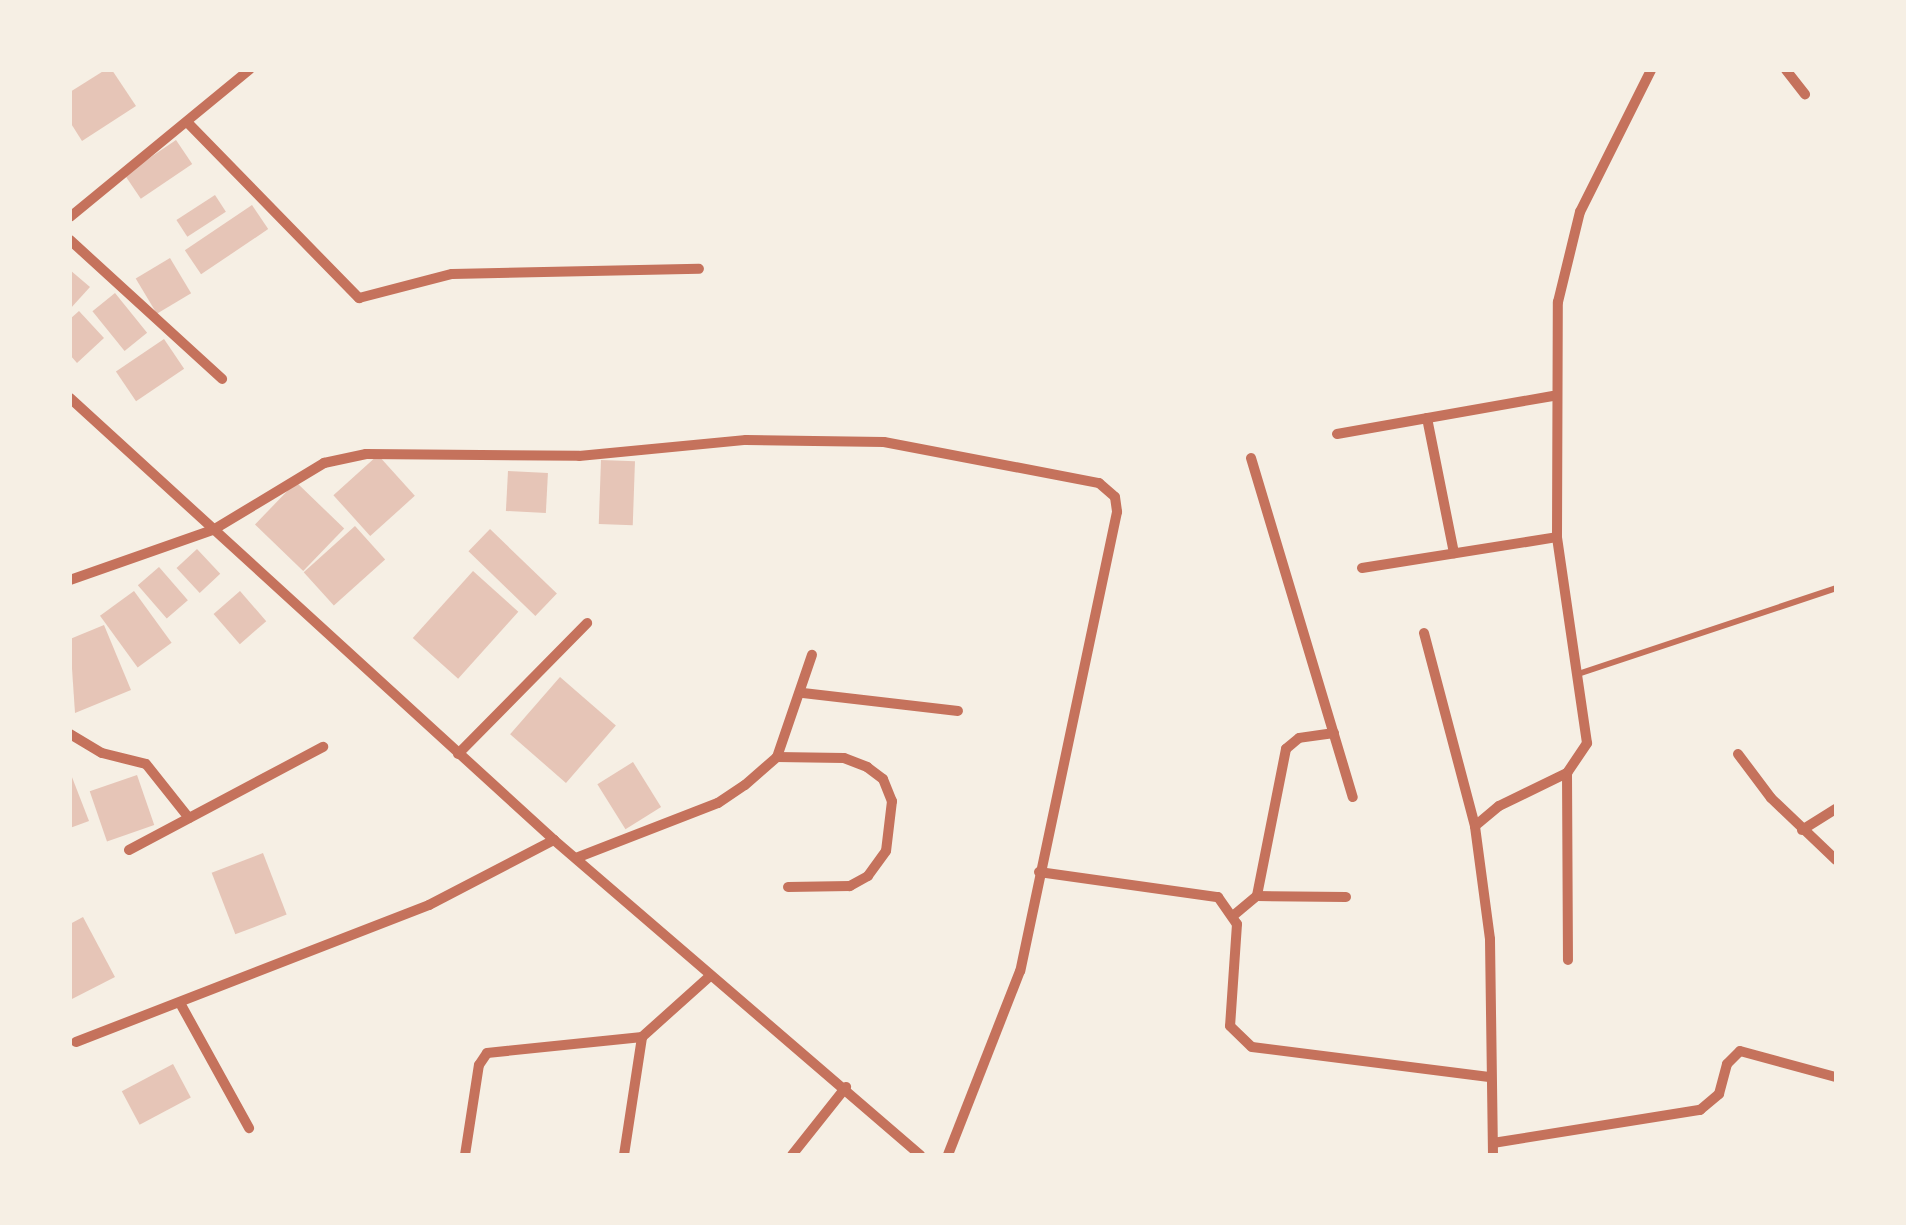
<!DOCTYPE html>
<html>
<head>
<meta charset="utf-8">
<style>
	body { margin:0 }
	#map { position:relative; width:1906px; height:1225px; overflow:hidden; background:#f6efe4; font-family:"IBM Plex Sans",sans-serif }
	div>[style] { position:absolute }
	.building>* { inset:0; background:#e6c5b7; transform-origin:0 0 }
	.service>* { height:6px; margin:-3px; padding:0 3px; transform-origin:3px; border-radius:3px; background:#c5725c }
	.minor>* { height:10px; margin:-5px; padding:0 5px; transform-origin:5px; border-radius:5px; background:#c5725c }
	span { translate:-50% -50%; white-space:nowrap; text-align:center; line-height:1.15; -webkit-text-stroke:8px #f6efe4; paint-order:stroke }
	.frame { position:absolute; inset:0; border:72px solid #f6efe4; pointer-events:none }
</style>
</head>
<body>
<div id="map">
	<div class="building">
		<i style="clip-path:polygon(105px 70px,112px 70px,136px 106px,82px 141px,70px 122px,70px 92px)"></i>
		<i style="left:176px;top:140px;width:29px;height:62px;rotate:56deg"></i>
		<i style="left:215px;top:195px;width:20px;height:46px;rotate:57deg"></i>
		<i style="left:252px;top:205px;width:29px;height:81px;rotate:56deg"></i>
		<i style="left:170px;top:258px;width:41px;height:40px;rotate:59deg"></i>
		<i style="clip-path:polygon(70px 270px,90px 287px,70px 309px)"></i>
		<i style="left:115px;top:293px;width:51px;height:29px;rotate:51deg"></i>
		<i style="clip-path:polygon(79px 311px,104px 338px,77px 363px,70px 355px,70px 319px)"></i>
		<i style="left:164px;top:339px;width:36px;height:58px;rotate:56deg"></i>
		<i style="left:378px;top:455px;width:55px;height:60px;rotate:48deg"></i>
		<i style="left:601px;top:460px;width:34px;height:64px;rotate:2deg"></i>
		<i style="left:508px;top:471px;width:40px;height:40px;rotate:3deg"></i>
		<i style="left:296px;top:482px;width:67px;height:59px;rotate:44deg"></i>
		<i style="left:355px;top:526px;width:45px;height:69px;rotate:48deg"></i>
		<i style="left:490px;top:529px;width:93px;height:31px;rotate:44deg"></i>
		<i style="left:197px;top:549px;width:34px;height:28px;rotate:47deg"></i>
		<i style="left:159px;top:567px;width:44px;height:28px;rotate:49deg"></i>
		<i style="left:473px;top:571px;width:61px;height:90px;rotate:42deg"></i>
		<i style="left:134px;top:591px;width:64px;height:42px;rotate:54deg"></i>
		<i style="left:240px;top:591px;width:40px;height:35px;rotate:49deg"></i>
		<i style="clip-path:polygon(104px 625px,131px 690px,75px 713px,70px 639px)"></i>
		<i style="left:560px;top:677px;width:74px;height:76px;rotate:41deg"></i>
		<i style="left:633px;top:762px;width:53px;height:42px;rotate:58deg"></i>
		<i style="clip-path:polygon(70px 772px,89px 821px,70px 828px)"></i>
		<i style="left:137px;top:775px;width:53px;height:50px;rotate:71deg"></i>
		<i style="left:263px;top:853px;width:66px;height:55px;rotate:69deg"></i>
		<i style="clip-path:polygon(83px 917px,115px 977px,70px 1000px,70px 924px)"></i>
		<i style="left:173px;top:1064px;width:38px;height:58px;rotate:62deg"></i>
	</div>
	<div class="service">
		<i style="left:1578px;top:674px;width:272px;rotate:-18.4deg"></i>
	</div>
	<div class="minor">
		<i style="left:1786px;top:70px;width:31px;rotate:52deg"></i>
		<i style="left:188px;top:123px;width:245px;rotate:45.7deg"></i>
		<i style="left:359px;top:298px;width:96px;rotate:-14.5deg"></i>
		<i style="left:452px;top:274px;width:247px;rotate:-1.2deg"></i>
		<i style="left:70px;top:217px;width:232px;rotate:-39.4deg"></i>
		<i style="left:70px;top:240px;width:206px;rotate:42.4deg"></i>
		<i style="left:70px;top:398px;width:655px;rotate:42.4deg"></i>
		<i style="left:554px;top:840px;width:483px;rotate:40.7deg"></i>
		<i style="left:1427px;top:418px;width:138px;rotate:78.7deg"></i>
		<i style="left:1337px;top:434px;width:219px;rotate:-10deg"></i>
		<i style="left:1251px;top:458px;width:354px;rotate:73.3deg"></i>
		<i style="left:1362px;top:568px;width:197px;rotate:-9deg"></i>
		<i style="left:70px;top:580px;width:151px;rotate:-19.3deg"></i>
		<i style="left:213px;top:530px;width:130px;rotate:-31.1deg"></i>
		<i style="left:324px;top:463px;width:43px;rotate:-12.1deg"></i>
		<i style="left:366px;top:454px;width:213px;rotate:0.5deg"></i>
		<i style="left:579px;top:456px;width:168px;rotate:-5.5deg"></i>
		<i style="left:746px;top:440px;width:138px;rotate:0.8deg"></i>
		<i style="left:884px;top:442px;width:219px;rotate:10.8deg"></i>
		<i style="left:1099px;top:483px;width:21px;rotate:41deg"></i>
		<i style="left:1115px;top:497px;width:15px;rotate:82deg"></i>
		<i style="left:1117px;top:512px;width:469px;rotate:101.9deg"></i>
		<i style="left:1020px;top:971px;width:198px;rotate:111.4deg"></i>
		<i style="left:1424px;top:633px;width:200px;rotate:75.2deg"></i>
		<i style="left:803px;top:693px;width:156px;rotate:6.6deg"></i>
		<i style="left:1334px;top:733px;width:35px;rotate:172deg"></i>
		<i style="left:1299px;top:738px;width:17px;rotate:140deg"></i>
		<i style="left:1286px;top:749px;width:150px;rotate:101.2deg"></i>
		<i style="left:1257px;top:896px;width:89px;rotate:0.6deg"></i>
		<i style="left:70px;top:734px;width:37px;rotate:31deg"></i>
		<i style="left:102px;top:753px;width:45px;rotate:14deg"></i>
		<i style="left:146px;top:764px;width:69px;rotate:51.5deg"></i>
		<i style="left:458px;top:754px;width:184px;rotate:-45.4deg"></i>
		<i style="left:1738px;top:754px;width:55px;rotate:53.1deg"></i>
		<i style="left:1771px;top:798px;width:90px;rotate:43.6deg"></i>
		<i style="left:777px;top:757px;width:67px;rotate:0.9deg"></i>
		<i style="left:844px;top:758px;width:25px;rotate:21deg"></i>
		<i style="left:867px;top:767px;width:20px;rotate:37deg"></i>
		<i style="left:883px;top:779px;width:24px;rotate:68deg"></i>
		<i style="left:892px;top:801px;width:50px;rotate:96.8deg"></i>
		<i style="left:886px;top:851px;width:31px;rotate:126deg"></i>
		<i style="left:868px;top:876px;width:21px;rotate:151deg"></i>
		<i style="left:850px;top:886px;width:62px;rotate:179.1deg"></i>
		<i style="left:1567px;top:773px;width:187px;rotate:89.7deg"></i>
		<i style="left:1802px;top:830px;width:40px;rotate:-32deg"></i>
		<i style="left:129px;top:850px;width:220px;rotate:-28deg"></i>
		<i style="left:576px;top:858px;width:152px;rotate:-21.2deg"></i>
		<i style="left:718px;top:803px;width:32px;rotate:-34deg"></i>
		<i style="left:745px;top:785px;width:43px;rotate:-41.2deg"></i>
		<i style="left:777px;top:757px;width:108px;rotate:-71.1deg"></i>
		<i style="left:1039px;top:872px;width:181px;rotate:8deg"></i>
		<i style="left:1218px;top:897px;width:33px;rotate:55deg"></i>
		<i style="left:1237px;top:924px;width:102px;rotate:93.9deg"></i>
		<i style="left:1230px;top:1026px;width:30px;rotate:44deg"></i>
		<i style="left:1252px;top:1047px;width:239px;rotate:7.2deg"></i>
		<i style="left:1234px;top:915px;width:30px;rotate:-40deg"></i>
		<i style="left:180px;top:1003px;width:143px;rotate:61.1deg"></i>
		<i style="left:76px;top:1042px;width:379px;rotate:-21.2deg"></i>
		<i style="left:429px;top:905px;width:141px;rotate:-27.5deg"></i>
		<i style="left:1493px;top:1143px;width:210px;rotate:-9.1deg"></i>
		<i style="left:1700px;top:1110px;width:25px;rotate:-40deg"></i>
		<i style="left:1719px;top:1094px;width:31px;rotate:-75deg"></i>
		<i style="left:1727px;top:1064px;width:18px;rotate:-45deg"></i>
		<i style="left:1740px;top:1051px;width:99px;rotate:15.2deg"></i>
		<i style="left:465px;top:1155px;width:91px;rotate:-81.2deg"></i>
		<i style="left:479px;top:1065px;width:14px;rotate:-56deg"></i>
		<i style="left:487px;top:1053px;width:156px;rotate:-5.9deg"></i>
		<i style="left:642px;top:1037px;width:91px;rotate:-41.9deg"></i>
		<i style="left:624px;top:1155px;width:119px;rotate:-81.3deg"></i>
		<i style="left:792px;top:1155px;width:87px;rotate:-51.5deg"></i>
		<i style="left:1493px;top:1155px;width:216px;rotate:-90.8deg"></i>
		<i style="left:1490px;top:939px;width:114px;rotate:-97.6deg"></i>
		<i style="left:1475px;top:826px;width:31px;rotate:-40deg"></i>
		<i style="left:1499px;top:806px;width:76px;rotate:-25.9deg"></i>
		<i style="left:1567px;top:773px;width:36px;rotate:-56deg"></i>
		<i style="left:1587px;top:743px;width:208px;rotate:-98.3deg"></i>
		<i style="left:1557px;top:537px;width:235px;rotate:-89.8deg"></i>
		<i style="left:1558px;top:302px;width:93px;rotate:-76.3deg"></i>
		<i style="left:1580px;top:212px;width:159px;rotate:-63.4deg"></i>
	</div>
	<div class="frame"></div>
</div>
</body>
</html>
